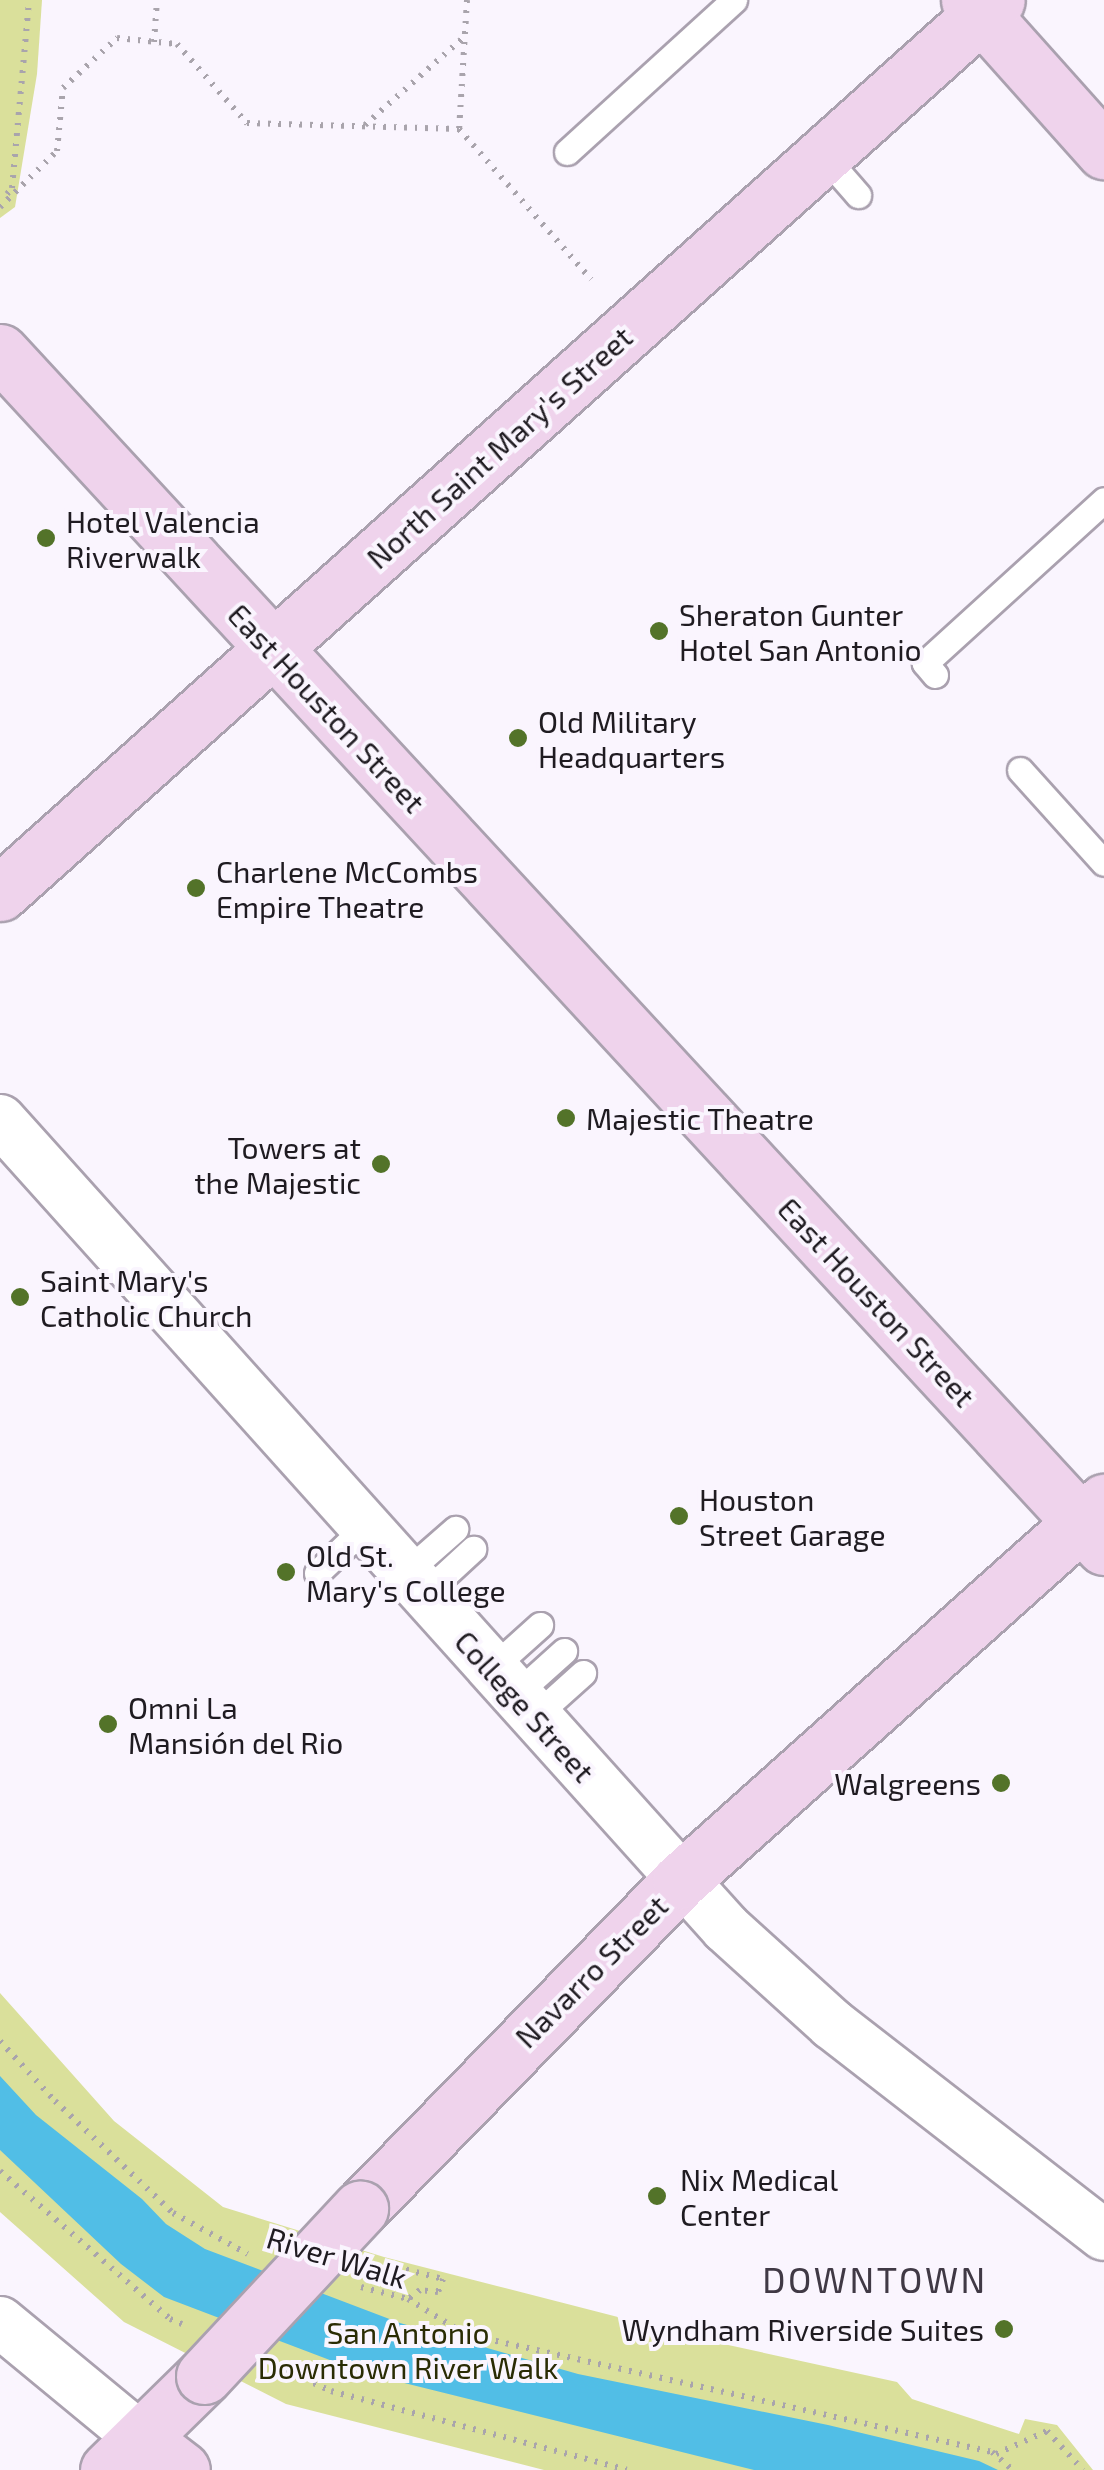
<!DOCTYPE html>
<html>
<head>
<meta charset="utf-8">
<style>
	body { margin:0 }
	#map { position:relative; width:1104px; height:2470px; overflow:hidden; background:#faf5fe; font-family:"Exo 2",sans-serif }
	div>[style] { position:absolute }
	.green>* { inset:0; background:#dae09b }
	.water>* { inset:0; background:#51bee6 }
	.path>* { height:6px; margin-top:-3px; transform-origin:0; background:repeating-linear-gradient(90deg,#a9a4ac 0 2.5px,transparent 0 10.5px) }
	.roads { filter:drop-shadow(2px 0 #aaa1af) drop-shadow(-2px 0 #aaa1af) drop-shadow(0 2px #aaa1af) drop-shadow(0 -2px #aaa1af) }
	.lane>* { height:25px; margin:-12.5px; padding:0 12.5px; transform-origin:12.5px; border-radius:12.5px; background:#fff }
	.street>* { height:50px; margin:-25px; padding:0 25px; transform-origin:25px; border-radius:25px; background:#fff }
	.secondary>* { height:55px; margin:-27.5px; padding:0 27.5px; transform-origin:27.5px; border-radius:27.5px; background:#efd3ec }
	.bridges { filter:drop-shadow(2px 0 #aaa1af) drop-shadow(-2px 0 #aaa1af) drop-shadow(0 2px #aaa1af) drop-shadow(0 -2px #aaa1af) }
	.secondary-bridge>* { height:55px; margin:-27.5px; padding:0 27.5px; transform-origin:27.5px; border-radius:27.5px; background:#efd3ec }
	.dots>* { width:28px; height:28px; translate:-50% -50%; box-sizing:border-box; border:5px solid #faf5fe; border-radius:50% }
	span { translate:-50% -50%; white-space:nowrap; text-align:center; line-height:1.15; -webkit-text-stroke:8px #faf5fe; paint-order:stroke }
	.street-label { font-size:30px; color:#1f1b21 }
	.poi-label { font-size:30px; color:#1f1b21 }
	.left { translate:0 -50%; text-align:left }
	.right { translate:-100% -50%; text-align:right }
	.park-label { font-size:30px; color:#2a2c04 }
	.quarter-label { font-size:35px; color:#403945; letter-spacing:2.5px }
</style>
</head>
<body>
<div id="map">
	<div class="green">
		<i style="clip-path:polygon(0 0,42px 0,37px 74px,15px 207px,0 218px)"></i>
		<i style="clip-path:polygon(0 1993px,114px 2121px,223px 2207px,384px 2257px,719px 2343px,897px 2382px,912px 2399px,1019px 2434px,1025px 2419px,1057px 2425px,1093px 2470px,544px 2470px,286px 2404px,124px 2322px,0 2212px)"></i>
	</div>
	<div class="water">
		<i style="clip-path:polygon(0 2076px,36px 2115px,142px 2199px,166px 2224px,205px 2249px,400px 2323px,578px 2374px,828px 2425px,979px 2461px,998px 2470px,754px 2470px,364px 2373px,164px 2297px,121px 2264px,0 2150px)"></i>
	</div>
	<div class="path">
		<i style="left:467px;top:0;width:129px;rotate:93.5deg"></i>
		<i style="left:459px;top:129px;width:200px;rotate:48.7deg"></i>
		<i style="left:154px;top:42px;width:42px;rotate:-85.9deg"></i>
		<i style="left:365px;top:125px;width:132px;rotate:-41.6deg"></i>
		<i style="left:7px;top:194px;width:8px;rotate:-50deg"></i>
		<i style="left:12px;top:188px;width:189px;rotate:-84.8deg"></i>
		<i style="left:0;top:207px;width:80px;rotate:-44.5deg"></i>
		<i style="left:57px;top:151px;width:63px;rotate:-84.6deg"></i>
		<i style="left:63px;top:88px;width:74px;rotate:-42.8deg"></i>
		<i style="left:117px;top:38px;width:60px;rotate:5.7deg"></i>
		<i style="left:177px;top:44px;width:106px;rotate:48.5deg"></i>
		<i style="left:247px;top:123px;width:212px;rotate:1.6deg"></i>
		<i style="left:0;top:2041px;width:81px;rotate:47.5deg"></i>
		<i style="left:55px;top:2101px;width:163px;rotate:43.5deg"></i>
		<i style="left:173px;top:2213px;width:85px;rotate:28.7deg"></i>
		<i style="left:0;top:2171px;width:225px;rotate:41deg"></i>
		<i style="left:170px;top:2319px;width:13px;rotate:23deg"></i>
		<i style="left:396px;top:2267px;width:49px;rotate:14.3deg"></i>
		<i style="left:443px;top:2279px;width:14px;rotate:111deg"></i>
		<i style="left:438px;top:2292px;width:18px;rotate:-174deg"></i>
		<i style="left:420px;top:2290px;width:15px;rotate:143deg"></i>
		<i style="left:361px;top:2287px;width:49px;rotate:14.3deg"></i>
		<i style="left:408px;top:2299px;width:67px;rotate:31.6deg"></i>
		<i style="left:465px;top:2334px;width:540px;rotate:12.62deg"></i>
		<i style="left:992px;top:2452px;width:28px;rotate:41deg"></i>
		<i style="left:285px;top:2370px;width:51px;rotate:24.5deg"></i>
		<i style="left:331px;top:2391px;width:306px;rotate:14.9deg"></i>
		<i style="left:996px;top:2454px;width:56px;rotate:-24.3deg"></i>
		<i style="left:1047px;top:2431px;width:53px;rotate:47.3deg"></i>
	</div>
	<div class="roads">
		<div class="lane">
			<i style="left:567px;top:152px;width:226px;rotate:-42.3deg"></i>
			<i style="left:824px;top:156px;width:52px;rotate:48.9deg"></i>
			<i style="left:935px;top:675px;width:16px;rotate:-130deg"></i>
			<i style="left:925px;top:663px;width:242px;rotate:-42.3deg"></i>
			<i style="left:1020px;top:770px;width:125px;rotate:47.9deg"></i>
			<i style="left:317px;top:1573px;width:66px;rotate:-43.8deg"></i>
			<i style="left:405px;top:1573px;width:67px;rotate:-41.3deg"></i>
			<i style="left:424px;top:1594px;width:67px;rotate:-42.6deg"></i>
			<i style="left:491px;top:1669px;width:66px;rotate:-41.9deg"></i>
			<i style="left:515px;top:1695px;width:66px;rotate:-41.9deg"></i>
			<i style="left:534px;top:1717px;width:66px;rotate:-41.9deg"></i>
		</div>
		<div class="street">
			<i style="left:0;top:1120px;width:1086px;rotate:48.06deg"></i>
			<i style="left:726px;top:1928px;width:143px;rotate:42.2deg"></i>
			<i style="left:832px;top:2024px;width:344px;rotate:37.8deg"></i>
			<i style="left:0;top:2322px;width:185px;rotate:39.5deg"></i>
		</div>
		<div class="secondary">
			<i style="left:969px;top:0;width:203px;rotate:48.2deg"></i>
			<i style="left:0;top:352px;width:1627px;rotate:47.27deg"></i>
			<i style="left:0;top:893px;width:1338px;rotate:-41.85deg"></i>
			<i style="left:360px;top:2209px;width:458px;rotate:-45.7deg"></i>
			<i style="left:680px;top:1881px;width:569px;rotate:-41.79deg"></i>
			<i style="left:143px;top:2440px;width:49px;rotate:37.6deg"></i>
			<i style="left:108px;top:2470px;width:134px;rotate:-44.4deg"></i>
		</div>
	</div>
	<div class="bridges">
		<div class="secondary-bridge">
			<i style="left:204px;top:2376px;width:229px;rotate:-47deg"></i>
		</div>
	</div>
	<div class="dots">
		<i style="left:46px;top:538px;background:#537329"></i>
		<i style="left:659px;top:631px;background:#537329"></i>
		<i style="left:518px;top:738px;background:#537329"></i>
		<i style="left:196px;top:888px;background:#537329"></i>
		<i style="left:566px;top:1118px;background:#537329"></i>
		<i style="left:381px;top:1164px;background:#537329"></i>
		<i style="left:20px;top:1297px;background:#537329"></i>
		<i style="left:679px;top:1516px;background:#537329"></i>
		<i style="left:286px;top:1572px;background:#537329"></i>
		<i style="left:108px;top:1724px;background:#537329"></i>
		<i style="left:1001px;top:1783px;background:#537329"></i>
		<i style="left:657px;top:2196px;background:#537329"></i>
		<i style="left:1004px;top:2329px;background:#537329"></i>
	</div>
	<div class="street-label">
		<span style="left:499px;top:447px;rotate:-42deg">North Saint Mary's Street</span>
		<span style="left:327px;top:708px;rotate:47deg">East Houston Street</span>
		<span style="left:877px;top:1302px;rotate:47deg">East Houston Street</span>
		<span style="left:525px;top:1706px;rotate:48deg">College Street</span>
		<span style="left:591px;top:1971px;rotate:-45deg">Navarro Street</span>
		<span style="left:337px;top:2257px;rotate:17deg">River Walk</span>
	</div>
	<div class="poi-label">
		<span class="left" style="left:66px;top:538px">Hotel Valencia<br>Riverwalk</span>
		<span class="left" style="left:679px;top:631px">Sheraton Gunter<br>Hotel San Antonio</span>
		<span class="left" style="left:538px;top:738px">Old Military<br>Headquarters</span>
		<span class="left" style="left:216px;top:888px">Charlene McCombs<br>Empire Theatre</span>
		<span class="left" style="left:586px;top:1118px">Majestic Theatre</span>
		<span class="right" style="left:361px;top:1164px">Towers at<br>the Majestic</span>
		<span class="left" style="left:40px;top:1297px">Saint Mary's<br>Catholic Church</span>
		<span class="left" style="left:699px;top:1516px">Houston<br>Street Garage</span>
		<span class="left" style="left:306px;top:1572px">Old St.<br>Mary's College</span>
		<span class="left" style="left:128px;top:1724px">Omni La<br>Mansión del Rio</span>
		<span class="right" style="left:981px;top:1783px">Walgreens</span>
		<span class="left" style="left:680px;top:2196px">Nix Medical<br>Center</span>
		<span class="right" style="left:984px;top:2329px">Wyndham Riverside Suites</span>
	</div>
	<div class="park-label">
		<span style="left:408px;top:2349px">San Antonio<br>Downtown River Walk</span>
	</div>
	<div class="quarter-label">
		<span style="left:875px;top:2279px">DOWNTOWN</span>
	</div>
</div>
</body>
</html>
